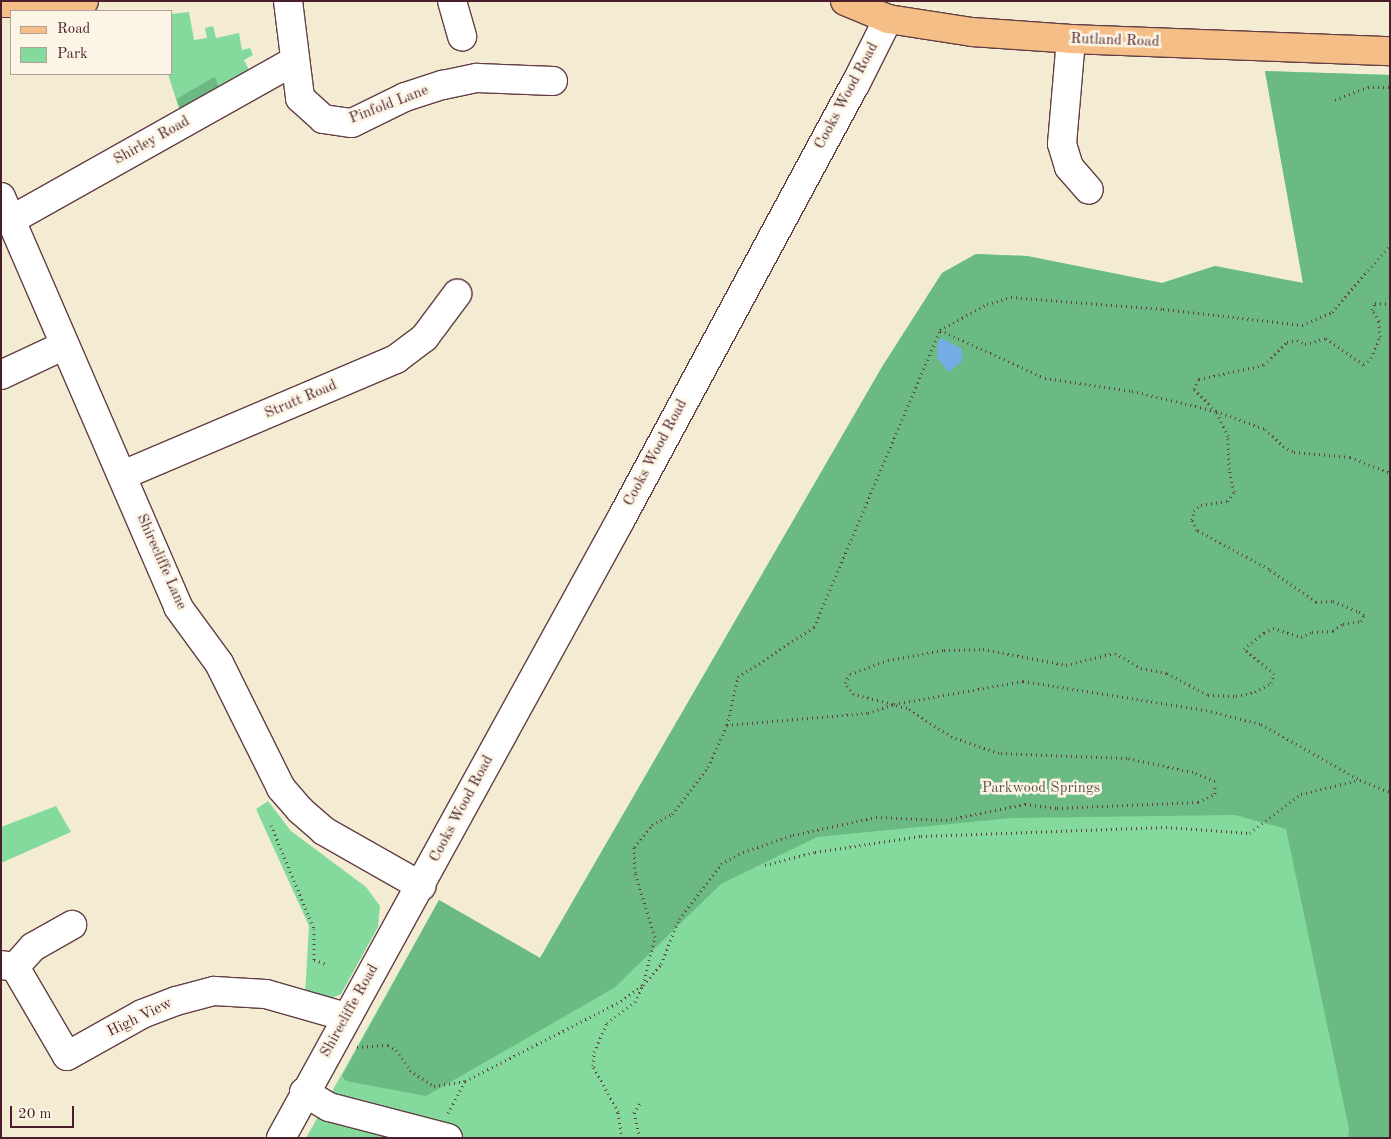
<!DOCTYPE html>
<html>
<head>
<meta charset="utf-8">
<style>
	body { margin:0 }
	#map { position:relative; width:1391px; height:1139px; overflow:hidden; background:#f3ecd3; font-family:"Old Standard TT",serif }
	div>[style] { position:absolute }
	.green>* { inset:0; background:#84da9d }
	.forest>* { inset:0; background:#6bba84 }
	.water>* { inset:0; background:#75ace4 }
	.path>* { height:3px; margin-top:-1.5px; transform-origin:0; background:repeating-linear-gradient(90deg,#633e44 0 1px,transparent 0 5px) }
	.roads { filter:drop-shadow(1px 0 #633e44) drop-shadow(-1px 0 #633e44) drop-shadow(0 1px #633e44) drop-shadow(0 -1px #633e44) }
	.minor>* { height:28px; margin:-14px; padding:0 14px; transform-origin:14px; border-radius:14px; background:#fff }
	.major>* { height:28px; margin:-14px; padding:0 14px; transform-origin:14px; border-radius:14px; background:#f6be87 }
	span { translate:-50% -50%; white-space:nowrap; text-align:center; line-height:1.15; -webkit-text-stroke:5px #fcf5e5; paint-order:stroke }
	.street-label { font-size:15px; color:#4a1f2b }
	.park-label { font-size:15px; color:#5b574d }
	.frame { position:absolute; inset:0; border:2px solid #4a1f2b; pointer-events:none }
	.legend { position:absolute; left:10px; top:10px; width:162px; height:65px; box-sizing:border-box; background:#fcf5e5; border:1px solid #b59f9b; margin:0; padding:6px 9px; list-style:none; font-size:15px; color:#4a1f2b }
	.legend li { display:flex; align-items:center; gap:10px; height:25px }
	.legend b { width:25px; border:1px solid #b59f9b }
	.scale { position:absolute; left:10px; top:1106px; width:64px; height:22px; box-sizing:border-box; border:2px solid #4a1f2b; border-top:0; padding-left:6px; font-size:15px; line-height:18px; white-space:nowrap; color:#4a1f2b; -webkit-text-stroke:4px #fcf5e5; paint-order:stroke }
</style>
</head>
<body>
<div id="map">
	<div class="green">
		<i style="clip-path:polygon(189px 12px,194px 40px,207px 38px,205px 28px,213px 26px,216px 38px,239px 33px,242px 50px,250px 48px,253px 55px,244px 60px,251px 74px,221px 92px,215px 76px,176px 99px,168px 74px,171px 74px,171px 14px)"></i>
		<i style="clip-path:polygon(1265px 71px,1390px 75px,1390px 1138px,306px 1138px,439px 900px,540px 958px,882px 367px,942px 273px,976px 254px,1027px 256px,1162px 283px,1215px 266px,1303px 283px)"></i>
		<i style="clip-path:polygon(268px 801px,291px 831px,366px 887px,380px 906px,378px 927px,341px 994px,325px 1001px,305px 995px,309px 926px,256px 809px)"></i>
		<i style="clip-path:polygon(56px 806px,71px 832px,1px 863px,1px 827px)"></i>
	</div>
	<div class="forest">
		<i style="clip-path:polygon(1265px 71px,1390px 75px,1390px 1138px,1348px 1138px,1349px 1129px,1286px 829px,1235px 815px,1012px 818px,817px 837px,721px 884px,614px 988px,426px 1096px,346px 1081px,342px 1076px,439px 900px,540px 958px,882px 367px,942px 273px,976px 254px,1027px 256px,1162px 283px,1215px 266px,1303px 283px)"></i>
		<i style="clip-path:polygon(215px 76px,221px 92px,182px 116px,176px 99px)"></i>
	</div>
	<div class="water">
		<i style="clip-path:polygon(942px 338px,962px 349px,962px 361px,949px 372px,937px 358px,938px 342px)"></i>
	</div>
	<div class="path">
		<i style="left:1335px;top:100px;width:35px;rotate:-22deg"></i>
		<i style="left:1368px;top:87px;width:22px"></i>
		<i style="left:940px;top:330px;width:115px;rotate:24.6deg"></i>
		<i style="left:1045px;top:378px;width:88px;rotate:8.5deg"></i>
		<i style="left:1132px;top:391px;width:86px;rotate:13.4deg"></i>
		<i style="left:1216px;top:411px;width:52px;rotate:20.2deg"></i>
		<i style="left:1265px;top:429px;width:25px;rotate:43deg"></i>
		<i style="left:1283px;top:446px;width:13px;rotate:29deg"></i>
		<i style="left:1294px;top:452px;width:56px;rotate:5.1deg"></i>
		<i style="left:1350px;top:457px;width:43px;rotate:21.8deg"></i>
		<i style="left:727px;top:725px;width:142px;rotate:-4.9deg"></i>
		<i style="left:868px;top:713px;width:28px;rotate:-19deg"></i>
		<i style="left:894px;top:704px;width:131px;rotate:-10.1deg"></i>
		<i style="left:1023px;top:681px;width:185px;rotate:9deg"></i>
		<i style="left:1206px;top:710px;width:57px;rotate:14.3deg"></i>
		<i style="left:1261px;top:724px;width:114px;rotate:29.5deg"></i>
		<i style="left:1360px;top:780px;width:32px;rotate:22deg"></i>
		<i style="left:271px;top:825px;width:113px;rotate:67.5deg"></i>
		<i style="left:314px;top:929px;width:31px;rotate:90deg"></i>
		<i style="left:314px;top:960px;width:13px;rotate:18deg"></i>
		<i style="left:765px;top:865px;width:52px;rotate:-14.6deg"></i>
		<i style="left:815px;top:852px;width:107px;rotate:-8.6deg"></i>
		<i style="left:921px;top:836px;width:245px;rotate:-2.1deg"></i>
		<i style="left:1166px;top:827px;width:84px;rotate:4.1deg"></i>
		<i style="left:1250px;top:833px;width:64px;rotate:-37.4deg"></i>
		<i style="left:1301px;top:794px;width:60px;rotate:-13.6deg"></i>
		<i style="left:357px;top:1047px;width:31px;rotate:-4deg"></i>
		<i style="left:388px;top:1045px;width:9px;rotate:32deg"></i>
		<i style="left:396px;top:1050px;width:24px;rotate:55deg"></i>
		<i style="left:410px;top:1070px;width:29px;rotate:34deg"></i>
		<i style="left:434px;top:1086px;width:31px;rotate:-9deg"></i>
		<i style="left:465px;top:1081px;width:175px;rotate:-27.1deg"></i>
		<i style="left:621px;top:1001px;width:27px;rotate:-36deg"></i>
		<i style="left:643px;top:985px;width:49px;rotate:-76deg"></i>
		<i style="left:655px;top:937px;width:67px;rotate:-107.4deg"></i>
		<i style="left:635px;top:873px;width:26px;rotate:-92deg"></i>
		<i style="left:634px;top:847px;width:28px;rotate:-51deg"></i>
		<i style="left:652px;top:825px;width:23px;rotate:-29deg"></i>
		<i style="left:672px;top:814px;width:59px;rotate:-52.5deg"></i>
		<i style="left:708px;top:767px;width:46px;rotate:-65.7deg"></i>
		<i style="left:727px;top:725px;width:49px;rotate:-77.1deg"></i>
		<i style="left:738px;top:677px;width:91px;rotate:-33.3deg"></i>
		<i style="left:814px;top:627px;width:323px;rotate:-67deg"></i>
		<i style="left:940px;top:330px;width:54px;rotate:-29deg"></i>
		<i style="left:987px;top:304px;width:25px;rotate:-16deg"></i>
		<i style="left:1011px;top:297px;width:152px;rotate:4.5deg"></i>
		<i style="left:1163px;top:309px;width:140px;rotate:6.6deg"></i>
		<i style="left:1302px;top:325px;width:33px;rotate:-23deg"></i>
		<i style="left:1332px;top:312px;width:89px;rotate:-49.1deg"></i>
		<i style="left:448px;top:1113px;width:36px;rotate:-62deg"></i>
		<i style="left:622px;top:1138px;width:26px;rotate:-99deg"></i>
		<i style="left:618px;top:1112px;width:52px;rotate:-118.5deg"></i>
		<i style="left:593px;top:1066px;width:14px;rotate:-86deg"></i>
		<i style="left:594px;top:1052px;width:32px;rotate:-66deg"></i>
		<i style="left:607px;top:1023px;width:35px;rotate:-37deg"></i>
		<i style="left:635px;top:1002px;width:19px;rotate:-65deg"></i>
		<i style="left:643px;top:985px;width:28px;rotate:-49deg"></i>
		<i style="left:661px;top:964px;width:48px;rotate:-68.2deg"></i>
		<i style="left:679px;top:919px;width:69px;rotate:-52.6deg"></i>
		<i style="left:721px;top:864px;width:25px;rotate:-29deg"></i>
		<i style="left:743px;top:852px;width:53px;rotate:-18.8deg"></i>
		<i style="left:793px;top:835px;width:85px;rotate:-12.2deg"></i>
		<i style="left:876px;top:817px;width:70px;rotate:2.5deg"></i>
		<i style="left:946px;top:820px;width:81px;rotate:-11.4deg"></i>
		<i style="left:1025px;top:804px;width:32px;rotate:7deg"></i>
		<i style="left:1057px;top:808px;width:141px;rotate:-2.4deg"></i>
		<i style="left:1198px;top:802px;width:19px;rotate:-25deg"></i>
		<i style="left:1215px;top:794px;width:13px;rotate:-90deg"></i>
		<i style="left:1215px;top:781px;width:24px;rotate:-158deg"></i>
		<i style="left:1193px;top:772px;width:67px;rotate:-168deg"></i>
		<i style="left:1127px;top:758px;width:128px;rotate:-177.8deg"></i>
		<i style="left:999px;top:753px;width:50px;rotate:-161.2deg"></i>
		<i style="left:952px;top:737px;width:54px;rotate:-147.2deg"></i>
		<i style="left:907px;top:708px;width:55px;rotate:-165.2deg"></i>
		<i style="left:854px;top:694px;width:14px;rotate:-129deg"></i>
		<i style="left:845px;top:683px;width:10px;rotate:-61deg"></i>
		<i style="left:850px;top:674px;width:40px;rotate:-20.2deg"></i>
		<i style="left:888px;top:660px;width:57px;rotate:-10.1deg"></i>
		<i style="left:944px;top:650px;width:39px;rotate:-1deg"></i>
		<i style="left:983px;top:649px;width:85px;rotate:10.9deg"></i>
		<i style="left:1066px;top:665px;width:50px;rotate:-13.8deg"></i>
		<i style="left:1115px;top:653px;width:30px;rotate:30deg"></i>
		<i style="left:1141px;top:668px;width:26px;rotate:11deg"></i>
		<i style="left:1167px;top:673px;width:47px;rotate:28.2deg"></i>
		<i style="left:1208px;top:695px;width:28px;rotate:2deg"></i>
		<i style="left:1236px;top:696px;width:19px;rotate:-12deg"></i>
		<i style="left:1255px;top:692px;width:18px;rotate:-29deg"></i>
		<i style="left:1271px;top:683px;width:9px;rotate:-72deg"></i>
		<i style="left:1274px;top:674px;width:39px;rotate:-140deg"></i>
		<i style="left:1244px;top:649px;width:26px;rotate:-39deg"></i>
		<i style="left:1264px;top:633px;width:10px;rotate:-29deg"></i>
		<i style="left:1273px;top:628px;width:29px;rotate:18deg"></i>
		<i style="left:1301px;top:637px;width:12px;rotate:-24deg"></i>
		<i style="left:1312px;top:632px;width:21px;rotate:-3deg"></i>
		<i style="left:1333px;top:631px;width:12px;rotate:-35deg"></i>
		<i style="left:1343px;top:624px;width:18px;rotate:-9deg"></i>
		<i style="left:1361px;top:621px;width:7px;rotate:-63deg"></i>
		<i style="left:1364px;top:615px;width:8px;rotate:-150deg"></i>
		<i style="left:1357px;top:611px;width:27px;rotate:-158deg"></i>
		<i style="left:1332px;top:601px;width:16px;rotate:176deg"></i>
		<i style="left:1316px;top:602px;width:57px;rotate:-144.9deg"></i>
		<i style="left:1269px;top:569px;width:82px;rotate:-151.6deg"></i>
		<i style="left:1197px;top:530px;width:11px;rotate:-117deg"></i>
		<i style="left:1192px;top:520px;width:9px;rotate:-77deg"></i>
		<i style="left:1194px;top:511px;width:9px;rotate:-41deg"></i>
		<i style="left:1201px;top:505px;width:26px;rotate:-9deg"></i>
		<i style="left:1227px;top:501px;width:11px;rotate:-52deg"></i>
		<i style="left:1234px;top:492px;width:24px;rotate:-102deg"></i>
		<i style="left:1229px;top:469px;width:33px;rotate:-92deg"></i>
		<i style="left:1228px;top:436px;width:28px;rotate:-116deg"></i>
		<i style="left:1216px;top:411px;width:31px;rotate:-135deg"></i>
		<i style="left:1194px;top:389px;width:11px;rotate:-63deg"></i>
		<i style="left:1199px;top:379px;width:66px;rotate:-12.2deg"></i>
		<i style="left:1264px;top:365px;width:33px;rotate:-45deg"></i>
		<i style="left:1287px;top:342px;width:10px;rotate:-11deg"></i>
		<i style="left:1297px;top:340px;width:9px;rotate:27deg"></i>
		<i style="left:1305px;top:344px;width:22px;rotate:-16deg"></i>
		<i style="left:1326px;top:338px;width:47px;rotate:35.4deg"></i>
		<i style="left:1364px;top:365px;width:10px;rotate:-45deg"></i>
		<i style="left:1371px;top:358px;width:23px;rotate:-67deg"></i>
		<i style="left:1380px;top:337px;width:16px;rotate:-94deg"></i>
		<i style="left:1379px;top:321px;width:13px;rotate:-122deg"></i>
		<i style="left:1372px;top:310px;width:8px;rotate:-67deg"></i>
		<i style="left:1375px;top:303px;width:15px;rotate:4deg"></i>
		<i style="left:640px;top:1138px;width:26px;rotate:-103deg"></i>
		<i style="left:634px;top:1113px;width:13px;rotate:-58deg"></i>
	</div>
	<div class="roads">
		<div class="minor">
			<i style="left:288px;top:1px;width:98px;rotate:82.9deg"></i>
			<i style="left:300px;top:98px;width:31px;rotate:42deg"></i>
			<i style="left:323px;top:119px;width:29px;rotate:8deg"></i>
			<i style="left:352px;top:123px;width:59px;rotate:-26.1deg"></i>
			<i style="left:405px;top:97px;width:40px;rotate:-18deg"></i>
			<i style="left:443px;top:85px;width:35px;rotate:-12deg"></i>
			<i style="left:477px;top:78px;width:76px;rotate:2.3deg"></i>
			<i style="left:452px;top:1px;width:37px;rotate:74deg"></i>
			<i style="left:1071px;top:39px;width:105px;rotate:94.9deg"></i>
			<i style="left:1062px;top:144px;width:24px;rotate:73deg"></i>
			<i style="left:1069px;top:167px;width:30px;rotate:49deg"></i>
			<i style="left:1px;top:197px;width:447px;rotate:66.6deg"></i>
			<i style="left:178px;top:607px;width:69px;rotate:53.8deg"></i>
			<i style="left:219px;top:663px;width:140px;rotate:63.6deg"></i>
			<i style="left:281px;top:788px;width:29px;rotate:49deg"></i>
			<i style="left:300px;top:810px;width:32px;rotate:41deg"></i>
			<i style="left:324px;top:831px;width:112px;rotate:29.6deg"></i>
			<i style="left:11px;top:220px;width:323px;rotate:-29.3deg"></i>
			<i style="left:1px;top:375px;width:68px;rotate:-25.1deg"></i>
			<i style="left:123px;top:475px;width:297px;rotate:-23deg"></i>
			<i style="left:396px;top:359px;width:36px;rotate:-37deg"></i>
			<i style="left:425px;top:337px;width:54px;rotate:-53.3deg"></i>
			<i style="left:1px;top:965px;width:14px;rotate:8deg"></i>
			<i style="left:15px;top:967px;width:27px;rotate:-48deg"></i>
			<i style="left:33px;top:947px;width:45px;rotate:-29.4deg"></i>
			<i style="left:15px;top:967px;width:103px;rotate:59.7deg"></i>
			<i style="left:67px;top:1056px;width:86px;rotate:-29.2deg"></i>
			<i style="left:142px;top:1014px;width:36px;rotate:-21deg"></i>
			<i style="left:176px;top:1001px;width:39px;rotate:-15deg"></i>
			<i style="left:214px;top:991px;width:52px;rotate:3.3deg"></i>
			<i style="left:266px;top:994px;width:83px;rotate:16deg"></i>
			<i style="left:304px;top:1092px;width:29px;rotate:31deg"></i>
			<i style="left:329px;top:1107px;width:123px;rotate:14.6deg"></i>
			<i style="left:281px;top:1138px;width:706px;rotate:-61.22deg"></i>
			<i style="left:621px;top:519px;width:493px;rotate:-61.7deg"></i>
			<i style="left:855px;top:85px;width:74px;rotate:-63.4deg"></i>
		</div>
		<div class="major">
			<i style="left:845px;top:1px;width:47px;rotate:22.7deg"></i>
			<i style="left:888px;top:19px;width:85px;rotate:8.8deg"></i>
			<i style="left:972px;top:32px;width:99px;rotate:4deg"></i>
			<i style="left:1071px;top:39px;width:319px;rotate:2.2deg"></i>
			<i style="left:1px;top:3px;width:83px;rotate:-1.4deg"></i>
		</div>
	</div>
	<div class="street-label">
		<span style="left:1115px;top:41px;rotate:2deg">Rutland Road</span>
		<span style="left:847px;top:96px;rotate:-62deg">Cooks Wood Road</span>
		<span style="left:389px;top:105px;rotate:-21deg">Pinfold Lane</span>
		<span style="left:152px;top:141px;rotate:-29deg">Shirley Road</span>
		<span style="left:301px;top:400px;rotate:-23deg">Strutt Road</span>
		<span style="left:656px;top:453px;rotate:-62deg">Cooks Wood Road</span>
		<span style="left:161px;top:562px;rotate:66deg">Shirecliffe Lane</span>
		<span style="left:462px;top:809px;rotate:-62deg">Cooks Wood Road</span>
		<span style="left:350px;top:1011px;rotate:-61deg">Shirecliffe Road</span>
		<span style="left:140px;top:1018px;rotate:-26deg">High View</span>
	</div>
	<div class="park-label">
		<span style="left:1041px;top:789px">Parkwood Springs</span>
	</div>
	<div class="frame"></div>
	<ul class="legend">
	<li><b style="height:6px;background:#f6be87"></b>Road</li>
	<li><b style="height:14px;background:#84da9d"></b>Park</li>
	</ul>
	<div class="scale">20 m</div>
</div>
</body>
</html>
